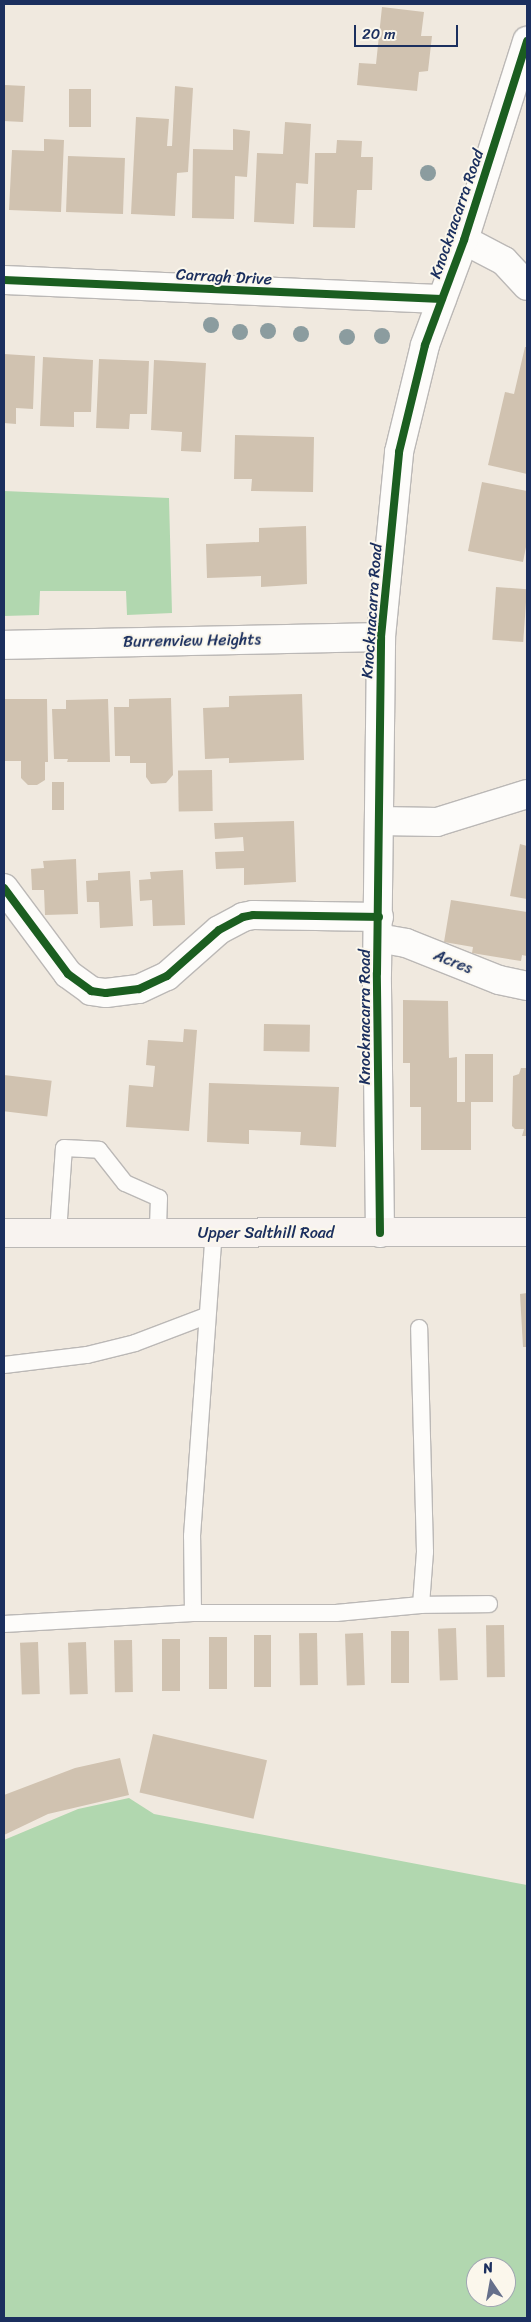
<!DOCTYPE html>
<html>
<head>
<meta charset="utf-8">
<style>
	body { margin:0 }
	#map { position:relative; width:531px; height:2322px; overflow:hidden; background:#f0e9df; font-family:Sriracha,sans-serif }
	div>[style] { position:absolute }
	.green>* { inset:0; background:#b1d7af }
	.building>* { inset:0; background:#d0c2b0; transform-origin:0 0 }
	.roads { filter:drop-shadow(1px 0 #bbb8b6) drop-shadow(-1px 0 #bbb8b6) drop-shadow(0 1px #bbb8b6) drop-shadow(0 -1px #bbb8b6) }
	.lane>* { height:16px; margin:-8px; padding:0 8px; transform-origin:8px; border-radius:8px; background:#fdfcfa }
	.street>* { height:28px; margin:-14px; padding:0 14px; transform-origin:14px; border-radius:14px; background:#fdfcfa }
	.secondary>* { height:28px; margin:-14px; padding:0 14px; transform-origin:14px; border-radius:14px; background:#f8f3f0 }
	.cycleway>* { height:8px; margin:-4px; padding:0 4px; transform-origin:4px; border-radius:4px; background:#1b5e20 }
	.trees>* { width:16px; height:16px; margin:-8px; border-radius:50%; background:#8b9c9f }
	span { translate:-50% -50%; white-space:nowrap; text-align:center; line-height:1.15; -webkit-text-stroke:4px #fbf7ec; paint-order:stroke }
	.street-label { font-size:16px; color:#1b2f5e }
	.frame { position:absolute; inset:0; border:5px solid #1b2f5e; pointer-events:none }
	.north { position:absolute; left:466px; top:2257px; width:50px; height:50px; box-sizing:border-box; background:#fbf7ec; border:1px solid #a1a7b3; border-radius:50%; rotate:348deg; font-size:14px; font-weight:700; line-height:20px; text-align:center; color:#1b2f5e }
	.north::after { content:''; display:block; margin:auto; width:18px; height:22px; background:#66708b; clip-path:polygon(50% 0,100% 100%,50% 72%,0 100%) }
	.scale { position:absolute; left:354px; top:25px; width:104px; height:22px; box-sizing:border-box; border:2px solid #1b2f5e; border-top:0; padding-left:6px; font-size:15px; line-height:18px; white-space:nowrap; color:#1b2f5e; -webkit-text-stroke:4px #fbf7ec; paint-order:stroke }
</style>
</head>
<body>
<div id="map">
	<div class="green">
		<i style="clip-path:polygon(4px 491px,169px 498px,172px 613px,127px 615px,126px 591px,40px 591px,39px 615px,4px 616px)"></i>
		<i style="clip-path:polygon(evenodd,129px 1798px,154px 1814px,527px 1885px,527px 2318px,4px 2318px,4px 1840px,78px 1809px,129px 1798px,476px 2267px,506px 2267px,506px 2297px,476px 2297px,476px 2267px)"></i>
	</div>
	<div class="building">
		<i style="clip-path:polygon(382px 7px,424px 12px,421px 36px,432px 36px,428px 71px,419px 72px,417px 91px,357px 85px,359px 63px,376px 64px)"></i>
		<i style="left:5px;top:85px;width:20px;height:36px;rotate:3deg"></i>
		<i style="clip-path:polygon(175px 86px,193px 88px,188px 172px,177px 173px,175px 216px,131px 214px,136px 117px,169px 119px,167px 146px,172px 146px)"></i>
		<i style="left:91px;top:89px;width:38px;height:22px;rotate:90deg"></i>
		<i style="clip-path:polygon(285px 122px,311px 124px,308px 184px,296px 183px,294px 224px,254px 222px,257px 153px,283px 154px)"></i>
		<i style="clip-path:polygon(233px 129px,250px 131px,247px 177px,235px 176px,234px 219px,192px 218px,193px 149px,233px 150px)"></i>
		<i style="clip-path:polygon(44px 139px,64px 140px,61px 212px,9px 210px,12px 150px,44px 151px)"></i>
		<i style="clip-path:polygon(337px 140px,362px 141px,361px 157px,373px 157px,372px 190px,357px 190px,355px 228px,313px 227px,315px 153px,336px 153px)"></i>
		<i style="left:68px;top:156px;width:57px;height:56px;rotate:2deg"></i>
		<i style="clip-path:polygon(525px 347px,527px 347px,527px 474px,488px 465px,505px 392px,514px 394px)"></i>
		<i style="clip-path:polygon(4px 354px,35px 356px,33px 409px,16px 408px,16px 424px,4px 423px)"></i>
		<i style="clip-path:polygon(43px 357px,93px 360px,91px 412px,74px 412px,74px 427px,40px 426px)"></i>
		<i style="clip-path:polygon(99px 359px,149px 361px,147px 414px,130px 414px,129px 429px,96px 428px)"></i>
		<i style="clip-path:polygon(154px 360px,206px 363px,201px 452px,181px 451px,182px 432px,151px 430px)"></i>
		<i style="clip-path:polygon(235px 435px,314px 437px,313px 492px,251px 491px,252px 479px,234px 479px)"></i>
		<i style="clip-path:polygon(482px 482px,527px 491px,527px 542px,523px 562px,468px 551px)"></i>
		<i style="clip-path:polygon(306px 526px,307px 584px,261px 587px,261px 576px,207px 578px,206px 544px,259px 542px,259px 528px)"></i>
		<i style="left:496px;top:587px;width:31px;height:53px;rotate:4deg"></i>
		<i style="clip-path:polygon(302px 694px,304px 760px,229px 763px,229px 758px,205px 759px,203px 708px,229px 707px,229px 696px)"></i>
		<i style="clip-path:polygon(171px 698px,173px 775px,166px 783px,151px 784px,146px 777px,146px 763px,130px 763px,130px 756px,115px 756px,114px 707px,129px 707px,129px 699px)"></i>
		<i style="clip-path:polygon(4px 699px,47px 699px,48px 762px,45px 762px,45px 780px,37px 785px,28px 785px,21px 778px,21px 761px,5px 761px,4px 757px)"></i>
		<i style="clip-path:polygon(108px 699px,110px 762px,67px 762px,68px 759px,54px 759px,52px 709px,66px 709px,66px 700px)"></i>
		<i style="left:212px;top:770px;width:41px;height:34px;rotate:89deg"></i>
		<i style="left:52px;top:782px;width:12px;height:28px"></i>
		<i style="clip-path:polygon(294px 821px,296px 882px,244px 885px,244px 868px,216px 869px,215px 852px,244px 851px,243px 837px,215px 839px,214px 823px)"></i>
		<i style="clip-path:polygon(520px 844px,527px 846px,527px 899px,510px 896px)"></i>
		<i style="clip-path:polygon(76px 859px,78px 914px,45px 915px,44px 890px,32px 890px,31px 869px,44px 868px,43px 861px)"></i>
		<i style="clip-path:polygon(183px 870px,185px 925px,153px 926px,152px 900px,140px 901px,139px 880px,151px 879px,150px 872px)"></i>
		<i style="clip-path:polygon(130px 871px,133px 926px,100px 928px,99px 902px,87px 902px,86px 881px,98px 880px,98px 873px)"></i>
		<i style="clip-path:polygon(451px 900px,527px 912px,527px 956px,522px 955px,521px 961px,472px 953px,473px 947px,444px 942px)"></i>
		<i style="clip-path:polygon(403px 1000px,448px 1001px,449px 1058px,457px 1057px,457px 1102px,465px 1102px,465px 1054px,493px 1054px,493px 1102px,471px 1102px,471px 1150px,421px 1150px,421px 1107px,410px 1107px,410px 1063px,403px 1063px)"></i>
		<i style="left:264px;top:1024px;width:46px;height:27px;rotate:1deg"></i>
		<i style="clip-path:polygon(184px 1029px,197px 1030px,189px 1131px,126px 1127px,129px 1085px,153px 1087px,155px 1066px,146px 1065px,148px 1040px,183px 1042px)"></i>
		<i style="clip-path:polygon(521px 1068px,527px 1068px,527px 1136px,522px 1136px,524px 1129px,515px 1129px,512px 1126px,513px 1076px,519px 1074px)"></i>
		<i style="left:4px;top:1075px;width:48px;height:36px;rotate:7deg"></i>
		<i style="clip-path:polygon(209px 1083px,339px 1087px,336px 1147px,300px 1145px,301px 1132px,249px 1130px,249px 1144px,207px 1142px)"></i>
		<i style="clip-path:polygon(527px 1293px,527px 1347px,523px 1347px,520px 1294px)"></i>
		<i style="left:504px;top:1625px;width:52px;height:18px;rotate:89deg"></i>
		<i style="left:456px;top:1628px;width:52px;height:18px;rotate:88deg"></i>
		<i style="left:391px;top:1631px;width:18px;height:52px"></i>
		<i style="left:317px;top:1633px;width:52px;height:18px;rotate:89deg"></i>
		<i style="left:363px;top:1633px;width:52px;height:18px;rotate:88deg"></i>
		<i style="left:254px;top:1635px;width:17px;height:52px"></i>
		<i style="left:209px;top:1637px;width:18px;height:52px"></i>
		<i style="left:162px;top:1639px;width:18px;height:52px"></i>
		<i style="left:132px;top:1640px;width:52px;height:18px;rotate:89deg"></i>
		<i style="left:38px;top:1642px;width:52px;height:18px;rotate:88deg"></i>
		<i style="left:86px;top:1642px;width:52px;height:18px;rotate:88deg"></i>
		<i style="left:153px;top:1734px;width:117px;height:60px;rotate:13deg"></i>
		<i style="clip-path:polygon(120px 1758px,129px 1795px,48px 1814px,4px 1835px,4px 1795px,75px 1768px)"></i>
	</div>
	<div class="roads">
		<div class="lane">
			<i style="left:58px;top:1233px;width:85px;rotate:-86deg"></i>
			<i style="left:64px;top:1148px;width:35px;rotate:3deg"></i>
			<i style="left:99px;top:1150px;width:42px;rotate:51.8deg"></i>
			<i style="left:125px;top:1183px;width:37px;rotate:24deg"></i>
			<i style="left:159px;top:1198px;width:35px;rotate:92deg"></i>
			<i style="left:4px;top:1365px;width:84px;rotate:-6.9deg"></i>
			<i style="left:87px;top:1355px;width:49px;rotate:-14deg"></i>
			<i style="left:135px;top:1343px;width:76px;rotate:-20.8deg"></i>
			<i style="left:421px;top:1605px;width:68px;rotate:-0.8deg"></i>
			<i style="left:193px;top:1613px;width:77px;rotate:-90.7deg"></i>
			<i style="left:192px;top:1536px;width:305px;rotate:-85.9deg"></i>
			<i style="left:4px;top:1624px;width:189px;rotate:-3.3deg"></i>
			<i style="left:193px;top:1613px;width:143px"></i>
			<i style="left:336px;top:1613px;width:85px;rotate:-5.4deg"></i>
			<i style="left:421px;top:1605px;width:53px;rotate:-85.7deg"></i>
			<i style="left:425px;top:1552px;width:224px;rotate:-91.5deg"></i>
		</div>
		<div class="street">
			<i style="left:464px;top:240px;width:45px;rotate:27.7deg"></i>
			<i style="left:504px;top:261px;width:34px;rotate:47deg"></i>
			<i style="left:4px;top:280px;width:438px;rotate:2.5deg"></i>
			<i style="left:4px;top:645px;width:377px;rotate:-1.2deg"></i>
			<i style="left:379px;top:821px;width:58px;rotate:1deg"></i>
			<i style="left:437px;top:822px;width:94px;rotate:-17.3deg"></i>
			<i style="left:4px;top:888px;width:107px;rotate:53.3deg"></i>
			<i style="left:68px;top:974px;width:29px;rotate:36deg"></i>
			<i style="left:91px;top:991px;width:15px;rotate:8deg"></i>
			<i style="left:106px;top:993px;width:33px;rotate:-7deg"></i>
			<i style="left:139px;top:989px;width:31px;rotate:-25deg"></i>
			<i style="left:167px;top:976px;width:69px;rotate:-41.5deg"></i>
			<i style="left:219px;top:930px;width:27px;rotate:-28deg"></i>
			<i style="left:243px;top:917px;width:10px;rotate:-11deg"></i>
			<i style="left:253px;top:915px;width:126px;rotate:0.9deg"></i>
			<i style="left:378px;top:938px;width:28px;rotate:10deg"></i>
			<i style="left:406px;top:943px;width:100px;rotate:21.7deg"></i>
			<i style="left:499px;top:980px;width:29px;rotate:12deg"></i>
			<i style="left:380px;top:1233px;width:260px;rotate:-90.7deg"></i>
			<i style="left:377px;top:973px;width:336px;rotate:-89.3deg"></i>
			<i style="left:381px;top:637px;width:186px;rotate:-84.4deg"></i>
			<i style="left:399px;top:452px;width:110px;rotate:-76.3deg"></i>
			<i style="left:425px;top:345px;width:112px;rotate:-69.6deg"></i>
			<i style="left:464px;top:240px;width:209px;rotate:-72.4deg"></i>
		</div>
		<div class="secondary">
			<i style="left:4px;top:1233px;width:523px;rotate:-0.11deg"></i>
		</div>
	</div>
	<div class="cycleway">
		<i style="left:4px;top:280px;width:438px;rotate:2.5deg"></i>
		<i style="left:4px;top:888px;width:107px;rotate:53.3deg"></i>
		<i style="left:68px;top:974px;width:29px;rotate:36deg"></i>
		<i style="left:91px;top:991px;width:15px;rotate:8deg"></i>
		<i style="left:106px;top:993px;width:33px;rotate:-7deg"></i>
		<i style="left:139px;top:989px;width:31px;rotate:-25deg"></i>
		<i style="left:167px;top:976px;width:69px;rotate:-41.5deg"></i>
		<i style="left:219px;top:930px;width:27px;rotate:-28deg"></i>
		<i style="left:243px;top:917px;width:10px;rotate:-11deg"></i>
		<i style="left:253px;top:915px;width:126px;rotate:0.9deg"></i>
		<i style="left:380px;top:1233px;width:260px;rotate:-90.7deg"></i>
		<i style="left:377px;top:973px;width:336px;rotate:-89.3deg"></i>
		<i style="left:381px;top:637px;width:186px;rotate:-84.4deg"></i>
		<i style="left:399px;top:452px;width:110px;rotate:-76.3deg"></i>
		<i style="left:425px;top:345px;width:112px;rotate:-69.6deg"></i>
		<i style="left:464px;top:240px;width:209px;rotate:-72.4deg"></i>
	</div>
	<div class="trees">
		<i style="left:428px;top:173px"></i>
		<i style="left:211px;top:325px"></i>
		<i style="left:268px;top:331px"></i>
		<i style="left:240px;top:332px"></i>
		<i style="left:301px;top:334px"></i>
		<i style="left:382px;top:336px"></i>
		<i style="left:347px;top:337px"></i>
	</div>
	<div class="street-label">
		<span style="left:457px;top:214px;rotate:-71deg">Knocknacarra Road</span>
		<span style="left:224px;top:277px;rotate:3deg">Carragh Drive</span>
		<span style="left:372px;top:611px;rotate:-86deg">Knocknacarra Road</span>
		<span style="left:192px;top:641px;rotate:-1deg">Burrenview Heights</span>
		<span style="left:453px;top:962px;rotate:22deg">Acres</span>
		<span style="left:365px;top:1017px;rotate:-90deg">Knocknacarra Road</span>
		<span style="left:266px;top:1233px">Upper Salthill Road</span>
	</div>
	<div class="frame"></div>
	<div class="north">N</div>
	<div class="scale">20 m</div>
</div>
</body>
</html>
